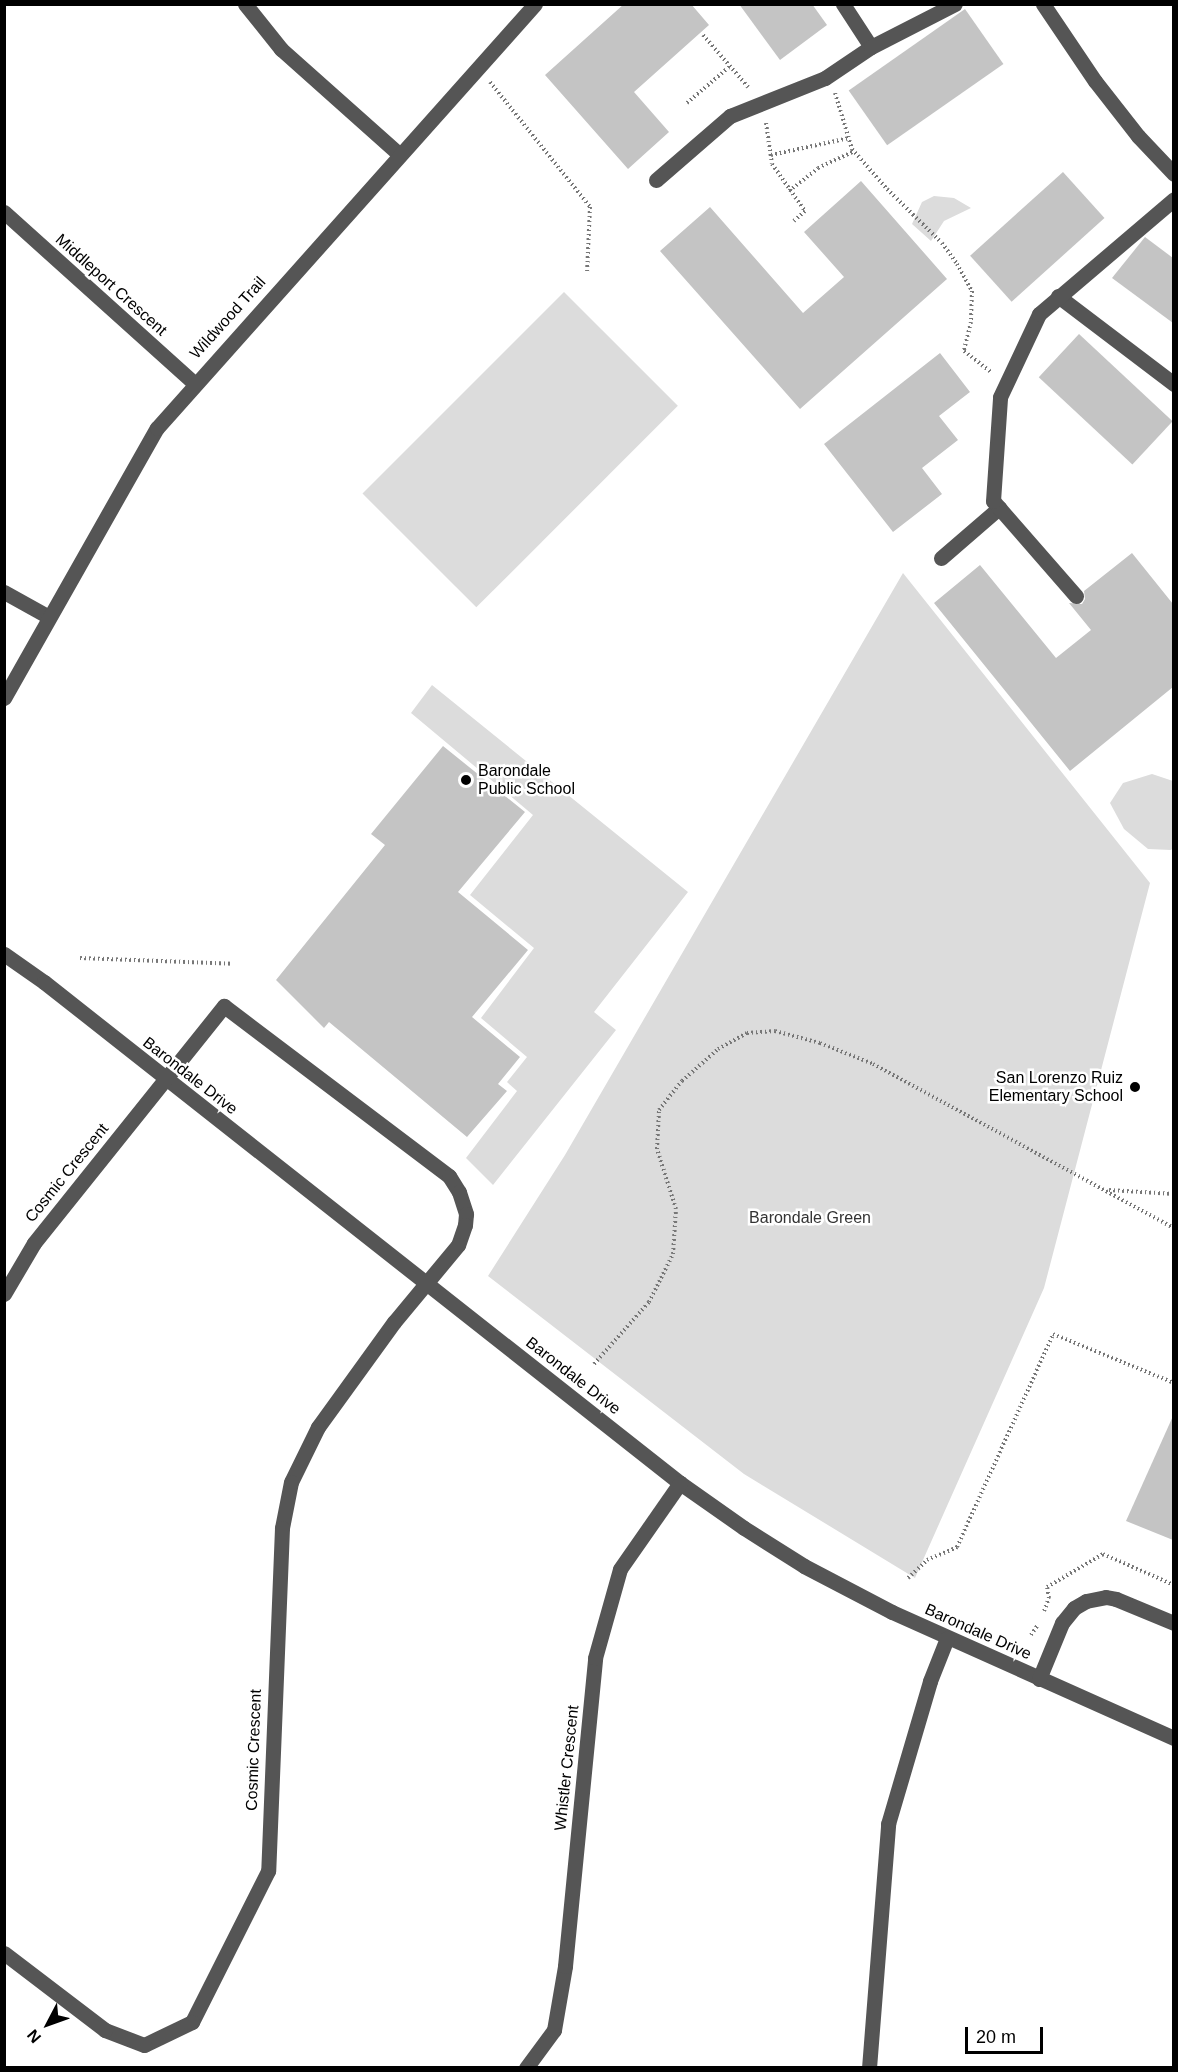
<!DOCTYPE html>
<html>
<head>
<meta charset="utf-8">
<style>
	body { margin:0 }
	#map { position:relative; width:1178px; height:2072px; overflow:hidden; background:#fff; font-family:Helvetica,sans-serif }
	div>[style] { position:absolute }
	.green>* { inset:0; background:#dcdcdc; transform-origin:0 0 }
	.building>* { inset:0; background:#c4c4c4; transform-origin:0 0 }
	.path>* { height:4px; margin-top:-2px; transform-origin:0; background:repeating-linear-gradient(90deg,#777 0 1.5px,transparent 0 4.5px) }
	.minor>* { height:15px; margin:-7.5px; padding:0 7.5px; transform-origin:7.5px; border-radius:7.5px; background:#555 }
	.dots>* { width:16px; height:16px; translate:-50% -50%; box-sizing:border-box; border:3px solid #fff; border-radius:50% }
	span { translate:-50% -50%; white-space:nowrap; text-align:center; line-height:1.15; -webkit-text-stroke:5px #fff; paint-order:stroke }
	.street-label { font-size:16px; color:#000 }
	.poi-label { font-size:16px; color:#000 }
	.left { translate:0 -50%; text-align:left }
	.right { translate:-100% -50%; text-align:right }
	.park-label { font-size:16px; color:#333 }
	.frame { position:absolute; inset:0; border:6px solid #000; pointer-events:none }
	.north { position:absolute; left:18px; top:1994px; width:60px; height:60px; -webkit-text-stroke:4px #fff; paint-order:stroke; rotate:229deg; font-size:16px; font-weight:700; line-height:24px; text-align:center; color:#000 }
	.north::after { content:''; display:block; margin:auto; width:21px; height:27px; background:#000; clip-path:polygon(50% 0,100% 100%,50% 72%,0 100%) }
	.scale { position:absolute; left:965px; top:2027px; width:78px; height:27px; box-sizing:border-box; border:3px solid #000; border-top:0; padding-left:8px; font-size:18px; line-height:21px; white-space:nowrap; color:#000; -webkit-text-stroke:4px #fff; paint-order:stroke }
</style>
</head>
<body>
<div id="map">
	<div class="green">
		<i style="clip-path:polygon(934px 196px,954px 198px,971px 208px,944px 221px,931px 241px,912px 224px,922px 202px)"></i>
		<i style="left:564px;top:292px;width:161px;height:285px;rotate:45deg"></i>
		<i style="clip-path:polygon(903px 573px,1150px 883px,1044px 1288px,915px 1578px,744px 1474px,488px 1276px,565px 1155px)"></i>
		<i style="clip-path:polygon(432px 685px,688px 892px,594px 1012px,616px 1030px,493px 1185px,466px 1158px,517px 1091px,507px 1082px,527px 1057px,481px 1018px,534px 948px,470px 895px,533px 815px,411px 713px)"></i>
		<i style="clip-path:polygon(1152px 774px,1173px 781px,1174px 847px,1171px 850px,1148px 849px,1124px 829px,1110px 803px,1123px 783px)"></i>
	</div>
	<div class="building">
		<i style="clip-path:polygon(624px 4px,691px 4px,709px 25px,634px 92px,669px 132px,628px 169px,545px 75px)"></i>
		<i style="clip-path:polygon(739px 4px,812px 4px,827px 25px,780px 60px)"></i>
		<i style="left:965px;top:9px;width:67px;height:142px;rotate:55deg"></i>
		<i style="left:1063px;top:172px;width:62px;height:125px;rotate:48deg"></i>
		<i style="clip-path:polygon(861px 181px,947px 279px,800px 409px,660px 251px,710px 207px,803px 313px,844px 277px,804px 232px)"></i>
		<i style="clip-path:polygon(1145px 237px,1173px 258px,1173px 323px,1112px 278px)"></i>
		<i style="left:1079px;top:334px;width:128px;height:59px;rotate:43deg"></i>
		<i style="clip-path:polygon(940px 353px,970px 392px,939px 416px,958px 440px,922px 468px,942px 494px,893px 532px,824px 444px)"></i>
		<i style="clip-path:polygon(1132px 553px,1173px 604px,1173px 687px,1070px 771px,934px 603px,980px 565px,1056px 658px,1091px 630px,1069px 603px,1082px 604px,1085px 599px,1084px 591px)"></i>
		<i style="clip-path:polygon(443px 746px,525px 812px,458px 892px,528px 950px,472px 1017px,520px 1057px,498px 1084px,507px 1091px,467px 1137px,329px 1022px,324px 1028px,276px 980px,385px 845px,371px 834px)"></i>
		<i style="clip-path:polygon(1173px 1416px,1173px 1540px,1126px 1521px)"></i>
	</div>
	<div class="path">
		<i style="left:703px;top:35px;width:69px;rotate:49.1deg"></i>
		<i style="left:490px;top:82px;width:160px;rotate:51.3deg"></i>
		<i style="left:590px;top:207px;width:67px;rotate:92.6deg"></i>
		<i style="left:835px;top:93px;width:59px;rotate:73.1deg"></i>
		<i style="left:852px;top:149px;width:53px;rotate:48.8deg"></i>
		<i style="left:887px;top:189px;width:77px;rotate:44.5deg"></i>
		<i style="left:942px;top:243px;width:26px;rotate:54deg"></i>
		<i style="left:957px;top:264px;width:31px;rotate:61deg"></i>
		<i style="left:972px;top:291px;width:31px;rotate:92deg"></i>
		<i style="left:971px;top:322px;width:30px;rotate:104deg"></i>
		<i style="left:964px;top:351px;width:34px;rotate:38deg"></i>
		<i style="left:687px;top:103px;width:55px;rotate:-40.6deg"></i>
		<i style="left:766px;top:123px;width:41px;rotate:81.7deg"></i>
		<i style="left:772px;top:164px;width:57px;rotate:54.9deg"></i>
		<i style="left:805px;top:211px;width:15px;rotate:138deg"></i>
		<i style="left:771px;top:155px;width:80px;rotate:-12.3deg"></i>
		<i style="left:789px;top:191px;width:37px;rotate:-38deg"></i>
		<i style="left:818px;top:168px;width:40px;rotate:-25deg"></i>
		<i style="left:80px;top:958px;width:153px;rotate:2.2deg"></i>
		<i style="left:1109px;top:1190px;width:65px;rotate:3.5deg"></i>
		<i style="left:594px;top:1364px;width:83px;rotate:-48.4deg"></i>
		<i style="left:649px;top:1302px;width:54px;rotate:-63.4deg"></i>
		<i style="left:673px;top:1254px;width:45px;rotate:-86.2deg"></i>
		<i style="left:676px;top:1209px;width:63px;rotate:-107.6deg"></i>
		<i style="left:657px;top:1149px;width:39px;rotate:-87deg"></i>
		<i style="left:659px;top:1110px;width:37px;rotate:-52deg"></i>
		<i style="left:682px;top:1081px;width:48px;rotate:-41.6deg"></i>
		<i style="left:718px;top:1049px;width:33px;rotate:-29deg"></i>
		<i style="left:747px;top:1033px;width:28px;rotate:-4deg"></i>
		<i style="left:775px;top:1031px;width:47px;rotate:14.9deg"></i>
		<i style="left:820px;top:1043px;width:57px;rotate:21.6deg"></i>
		<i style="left:873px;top:1064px;width:343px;rotate:28.6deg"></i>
		<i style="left:908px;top:1578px;width:26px;rotate:-43deg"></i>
		<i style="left:927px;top:1560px;width:33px;rotate:-23deg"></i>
		<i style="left:957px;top:1547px;width:234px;rotate:-65.7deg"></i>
		<i style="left:1053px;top:1334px;width:131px;rotate:22deg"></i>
		<i style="left:1044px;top:1611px;width:14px;rotate:-69deg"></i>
		<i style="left:1049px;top:1598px;width:11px;rotate:-100deg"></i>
		<i style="left:1047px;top:1587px;width:65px;rotate:-30.5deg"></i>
		<i style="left:1103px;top:1554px;width:77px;rotate:23.6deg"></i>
		<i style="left:1031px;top:1635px;width:11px;rotate:-56deg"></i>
	</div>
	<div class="minor">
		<i style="left:245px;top:4px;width:58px;rotate:51.3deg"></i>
		<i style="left:281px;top:49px;width:158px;rotate:41.7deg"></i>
		<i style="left:843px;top:4px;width:51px;rotate:56.9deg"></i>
		<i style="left:1043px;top:4px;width:93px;rotate:56deg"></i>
		<i style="left:1095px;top:81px;width:70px;rotate:52deg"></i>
		<i style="left:1138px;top:136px;width:52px;rotate:46.5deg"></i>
		<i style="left:656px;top:180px;width:98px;rotate:-40.9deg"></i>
		<i style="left:730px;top:116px;width:102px;rotate:-21.8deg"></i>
		<i style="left:825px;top:78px;width:55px;rotate:-34deg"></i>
		<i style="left:871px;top:47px;width:94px;rotate:-27.1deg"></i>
		<i style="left:4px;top:212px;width:256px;rotate:42deg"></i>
		<i style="left:1058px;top:296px;width:146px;rotate:37.2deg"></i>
		<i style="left:941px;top:558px;width:77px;rotate:-40.8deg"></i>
		<i style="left:4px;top:592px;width:51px;rotate:29.1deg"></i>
		<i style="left:1076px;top:596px;width:126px;rotate:-131.1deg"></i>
		<i style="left:993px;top:501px;width:104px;rotate:-86.1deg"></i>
		<i style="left:1000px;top:397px;width:92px;rotate:-64.8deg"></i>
		<i style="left:1039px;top:314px;width:177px;rotate:-40.4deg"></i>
		<i style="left:4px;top:698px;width:310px;rotate:-60.5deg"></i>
		<i style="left:157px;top:428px;width:568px;rotate:-48.28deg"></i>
		<i style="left:4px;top:954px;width:49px;rotate:35deg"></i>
		<i style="left:44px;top:982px;width:810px;rotate:38.23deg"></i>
		<i style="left:680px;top:1483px;width:78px;rotate:35.1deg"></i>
		<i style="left:744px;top:1528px;width:71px;rotate:32.3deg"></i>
		<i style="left:804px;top:1566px;width:99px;rotate:27.6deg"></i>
		<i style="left:892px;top:1612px;width:309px;rotate:24.1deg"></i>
		<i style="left:4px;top:1294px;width:59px;rotate:-59.5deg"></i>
		<i style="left:34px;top:1243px;width:304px;rotate:-51.3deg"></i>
		<i style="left:224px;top:1006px;width:282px;rotate:37.1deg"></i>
		<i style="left:449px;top:1176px;width:19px;rotate:58deg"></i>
		<i style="left:459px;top:1192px;width:23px;rotate:72deg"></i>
		<i style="left:466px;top:1214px;width:11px;rotate:95deg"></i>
		<i style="left:465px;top:1225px;width:21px;rotate:109deg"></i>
		<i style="left:458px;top:1245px;width:100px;rotate:129.7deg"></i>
		<i style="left:394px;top:1322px;width:130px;rotate:125.9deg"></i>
		<i style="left:318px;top:1427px;width:61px;rotate:116.1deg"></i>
		<i style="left:291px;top:1482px;width:47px;rotate:101.1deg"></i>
		<i style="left:282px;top:1528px;width:343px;rotate:92.3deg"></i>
		<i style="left:268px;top:1871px;width:169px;rotate:116.7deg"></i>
		<i style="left:192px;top:2022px;width:53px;rotate:154.4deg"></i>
		<i style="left:144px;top:2045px;width:42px;rotate:-159deg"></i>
		<i style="left:105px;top:2030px;width:127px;rotate:-142.7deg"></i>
		<i style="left:1039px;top:1679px;width:61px;rotate:-67.7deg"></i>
		<i style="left:1062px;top:1623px;width:19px;rotate:-51deg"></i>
		<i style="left:1074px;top:1608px;width:14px;rotate:-30deg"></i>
		<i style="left:1086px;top:1601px;width:20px;rotate:-11deg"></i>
		<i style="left:1106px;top:1597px;width:10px;rotate:11deg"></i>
		<i style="left:1116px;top:1599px;width:63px;rotate:22.5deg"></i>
		<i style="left:526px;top:2068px;width:47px;rotate:-53.6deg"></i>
		<i style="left:554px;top:2030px;width:65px;rotate:-80.2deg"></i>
		<i style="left:565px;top:1966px;width:309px;rotate:-84.4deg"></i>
		<i style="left:595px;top:1658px;width:92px;rotate:-74.3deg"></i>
		<i style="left:620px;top:1569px;width:105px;rotate:-55.1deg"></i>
		<i style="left:869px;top:2068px;width:245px;rotate:-85.5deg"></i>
		<i style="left:888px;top:1824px;width:149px;rotate:-73.6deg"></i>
		<i style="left:930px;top:1681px;width:46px;rotate:-68.4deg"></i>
	</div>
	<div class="dots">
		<i style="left:466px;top:780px;background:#000"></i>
		<i style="left:1135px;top:1087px;background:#000"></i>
	</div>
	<div class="street-label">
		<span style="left:111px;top:285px;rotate:42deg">Middleport Crescent</span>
		<span style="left:228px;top:318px;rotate:-48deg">Wildwood Trail</span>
		<span style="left:190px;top:1076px;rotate:38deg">Barondale Drive</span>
		<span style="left:67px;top:1173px;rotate:-51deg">Cosmic Crescent</span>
		<span style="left:573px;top:1376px;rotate:38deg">Barondale Drive</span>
		<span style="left:978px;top:1632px;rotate:24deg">Barondale Drive</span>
		<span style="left:254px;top:1750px;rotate:-88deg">Cosmic Crescent</span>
		<span style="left:567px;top:1768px;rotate:-84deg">Whistler Crescent</span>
	</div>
	<div class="poi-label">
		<span class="left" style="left:478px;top:780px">Barondale<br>Public School</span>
		<span class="right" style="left:1123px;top:1087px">San Lorenzo Ruiz<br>Elementary School</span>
	</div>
	<div class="park-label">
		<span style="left:810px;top:1218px">Barondale Green</span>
	</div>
	<div class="frame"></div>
	<div class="north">N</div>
	<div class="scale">20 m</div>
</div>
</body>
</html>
